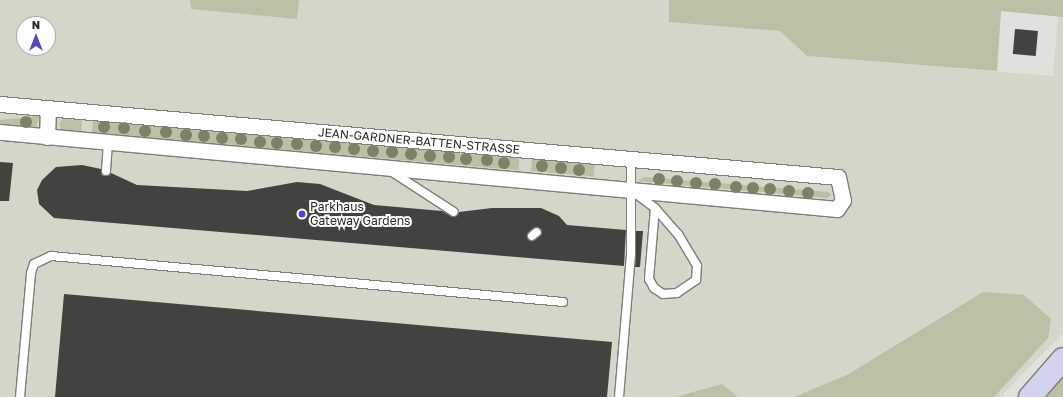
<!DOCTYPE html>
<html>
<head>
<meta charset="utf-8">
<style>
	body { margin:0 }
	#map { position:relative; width:1063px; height:397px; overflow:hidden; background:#e0e1da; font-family:"Golos Text",sans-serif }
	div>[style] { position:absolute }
	.built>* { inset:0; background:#d4d6c9 }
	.green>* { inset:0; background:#babfa6; transform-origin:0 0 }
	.building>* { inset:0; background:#42433e; transform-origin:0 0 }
	.roads { filter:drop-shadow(1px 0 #7d7e78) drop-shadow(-1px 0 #7d7e78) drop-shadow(0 1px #7d7e78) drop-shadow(0 -1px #7d7e78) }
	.service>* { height:8px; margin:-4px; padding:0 4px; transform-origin:4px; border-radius:4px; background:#fff }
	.minor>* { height:15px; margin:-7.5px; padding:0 7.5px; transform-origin:7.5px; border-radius:7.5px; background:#fff }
	.motorway>* { height:22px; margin:-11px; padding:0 11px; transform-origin:11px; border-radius:11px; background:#d2d3ec }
	.bridges { filter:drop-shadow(1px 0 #7d7e78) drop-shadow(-1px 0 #7d7e78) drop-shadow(0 1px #7d7e78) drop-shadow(0 -1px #7d7e78) }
	.service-bridge>* { height:8px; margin:-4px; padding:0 4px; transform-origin:4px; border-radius:4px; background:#fff }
	.trees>* { width:12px; height:12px; margin:-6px; border-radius:50%; background:#7e8067 }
	.dots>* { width:11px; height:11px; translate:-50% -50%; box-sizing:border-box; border:2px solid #fffffe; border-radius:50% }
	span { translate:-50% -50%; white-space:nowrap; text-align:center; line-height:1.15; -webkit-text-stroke:4px #fffffe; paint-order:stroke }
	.street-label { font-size:12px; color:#292927 }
	.poi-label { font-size:12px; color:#292927 }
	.left { translate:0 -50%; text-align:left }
	.north { position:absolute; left:16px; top:16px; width:40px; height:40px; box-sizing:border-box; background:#fffffe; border:1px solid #a9a9a8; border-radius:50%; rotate:0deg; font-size:11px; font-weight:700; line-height:16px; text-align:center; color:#292927 }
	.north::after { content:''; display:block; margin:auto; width:14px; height:18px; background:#5746be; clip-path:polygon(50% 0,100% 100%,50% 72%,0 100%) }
</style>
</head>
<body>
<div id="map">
	<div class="built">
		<i style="clip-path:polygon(evenodd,0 0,190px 0,191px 9px,297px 19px,299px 0,669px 0,669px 22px,780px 31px,807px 56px,1053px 76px,1058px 16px,1063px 17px,1063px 333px,1000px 397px,0 397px,0 0,24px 24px,48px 24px,48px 48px,24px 48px,24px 24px)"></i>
	</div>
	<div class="green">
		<i style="clip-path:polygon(190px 0,299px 0,297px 19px,191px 9px)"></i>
		<i style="clip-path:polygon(669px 0,1063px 0,1063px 17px,1001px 11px,997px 71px,807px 56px,780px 31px,669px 22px)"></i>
		<i style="clip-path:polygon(39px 116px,36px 128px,0 125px,0 120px)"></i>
		<i style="clip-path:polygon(63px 119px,82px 120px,81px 132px,62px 131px,59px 124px)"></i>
		<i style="left:93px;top:121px;width:428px;height:12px;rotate:5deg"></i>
		<i style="left:532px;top:159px;width:63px;height:12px;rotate:5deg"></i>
		<i style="clip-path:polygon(645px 177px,828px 192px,831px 194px,828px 198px,638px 181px)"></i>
		<i style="clip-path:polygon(983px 292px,1024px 295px,1051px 319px,1048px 338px,994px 397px,794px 397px,847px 375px)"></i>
		<i style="clip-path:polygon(1063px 371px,1063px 397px,1040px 397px)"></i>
		<i style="clip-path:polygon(722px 384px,738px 397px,675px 397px)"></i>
	</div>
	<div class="building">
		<i style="left:1015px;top:29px;width:23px;height:25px;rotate:5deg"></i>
		<i style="clip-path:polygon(0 162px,13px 163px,9px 201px,0 201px)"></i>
		<i style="clip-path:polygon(evenodd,82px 165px,101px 169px,103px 176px,111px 173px,137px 185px,247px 191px,297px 182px,320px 184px,374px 205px,442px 211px,453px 217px,459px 212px,492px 208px,541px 208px,559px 216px,567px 225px,626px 230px,624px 266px,54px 218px,39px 204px,37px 190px,42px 180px,56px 167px,82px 165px,536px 227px,542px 234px,530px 241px,527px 234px,536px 227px)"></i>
		<i style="clip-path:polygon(636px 231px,643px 231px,640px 267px,635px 267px)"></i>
		<i style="clip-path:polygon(64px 294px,612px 342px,607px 397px,55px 397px)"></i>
	</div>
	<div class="roads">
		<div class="service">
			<i style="left:389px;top:170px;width:77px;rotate:32.9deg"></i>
			<i style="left:106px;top:171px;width:27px;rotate:-86deg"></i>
			<i style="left:635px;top:193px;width:25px;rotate:37deg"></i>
			<i style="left:655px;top:208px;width:35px;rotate:49deg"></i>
			<i style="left:678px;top:234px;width:37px;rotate:59deg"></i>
			<i style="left:697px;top:266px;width:14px;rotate:94deg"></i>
			<i style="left:696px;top:280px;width:23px;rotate:146deg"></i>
			<i style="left:677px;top:293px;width:14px;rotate:176deg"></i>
			<i style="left:663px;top:294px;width:11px;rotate:-146deg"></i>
			<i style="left:654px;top:288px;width:10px;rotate:-119deg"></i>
			<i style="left:649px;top:279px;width:71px;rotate:-85.2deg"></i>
			<i style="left:20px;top:397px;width:124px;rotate:-84.9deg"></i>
			<i style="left:31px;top:273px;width:9px;rotate:-72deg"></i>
			<i style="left:34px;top:264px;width:19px;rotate:-25deg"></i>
			<i style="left:51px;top:256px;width:514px;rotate:5.13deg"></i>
			<i style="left:619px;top:397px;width:144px;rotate:-85.2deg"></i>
			<i style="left:631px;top:253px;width:94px;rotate:-90deg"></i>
		</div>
		<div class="minor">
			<i style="left:0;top:104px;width:841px;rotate:4.98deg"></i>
			<i style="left:838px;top:177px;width:24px;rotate:78deg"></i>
			<i style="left:843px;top:200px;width:11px;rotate:124deg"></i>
			<i style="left:837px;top:209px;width:841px;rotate:-174.74deg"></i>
			<i style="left:47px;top:137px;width:29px;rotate:-88deg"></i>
		</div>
		<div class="motorway">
			<i style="left:1030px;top:397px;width:50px;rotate:-49deg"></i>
		</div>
	</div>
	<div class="bridges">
		<div class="service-bridge">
			<i style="left:532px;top:236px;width:6px;rotate:-39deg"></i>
		</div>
	</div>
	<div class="trees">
		<i style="left:26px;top:122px"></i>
		<i style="left:104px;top:127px"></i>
		<i style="left:124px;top:128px"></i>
		<i style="left:145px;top:131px"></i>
		<i style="left:166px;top:132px"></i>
		<i style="left:186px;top:135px"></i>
		<i style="left:204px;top:136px"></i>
		<i style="left:222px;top:138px"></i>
		<i style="left:241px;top:139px"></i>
		<i style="left:260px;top:142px"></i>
		<i style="left:277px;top:143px"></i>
		<i style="left:297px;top:144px"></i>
		<i style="left:316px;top:146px"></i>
		<i style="left:335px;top:147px"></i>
		<i style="left:354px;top:149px"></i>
		<i style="left:373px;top:151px"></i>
		<i style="left:392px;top:152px"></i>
		<i style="left:411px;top:154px"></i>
		<i style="left:430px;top:156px"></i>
		<i style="left:449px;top:157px"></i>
		<i style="left:466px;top:159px"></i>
		<i style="left:487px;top:160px"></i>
		<i style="left:504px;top:163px"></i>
		<i style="left:542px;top:166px"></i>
		<i style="left:561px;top:168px"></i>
		<i style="left:579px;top:170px"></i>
		<i style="left:659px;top:179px"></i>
		<i style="left:677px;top:181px"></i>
		<i style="left:696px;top:183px"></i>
		<i style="left:715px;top:184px"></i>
		<i style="left:736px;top:187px"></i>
		<i style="left:753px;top:188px"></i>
		<i style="left:770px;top:189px"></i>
		<i style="left:789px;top:191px"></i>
		<i style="left:808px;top:193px"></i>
	</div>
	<div class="dots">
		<i style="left:302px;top:214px;background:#5746be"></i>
	</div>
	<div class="street-label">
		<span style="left:419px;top:141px;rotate:5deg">JEAN-GARDNER-BATTEN-STRASSE</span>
	</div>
	<div class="poi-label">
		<span class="left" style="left:310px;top:214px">Parkhaus<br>Gateway Gardens</span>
	</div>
	<div class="north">N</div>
</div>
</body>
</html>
